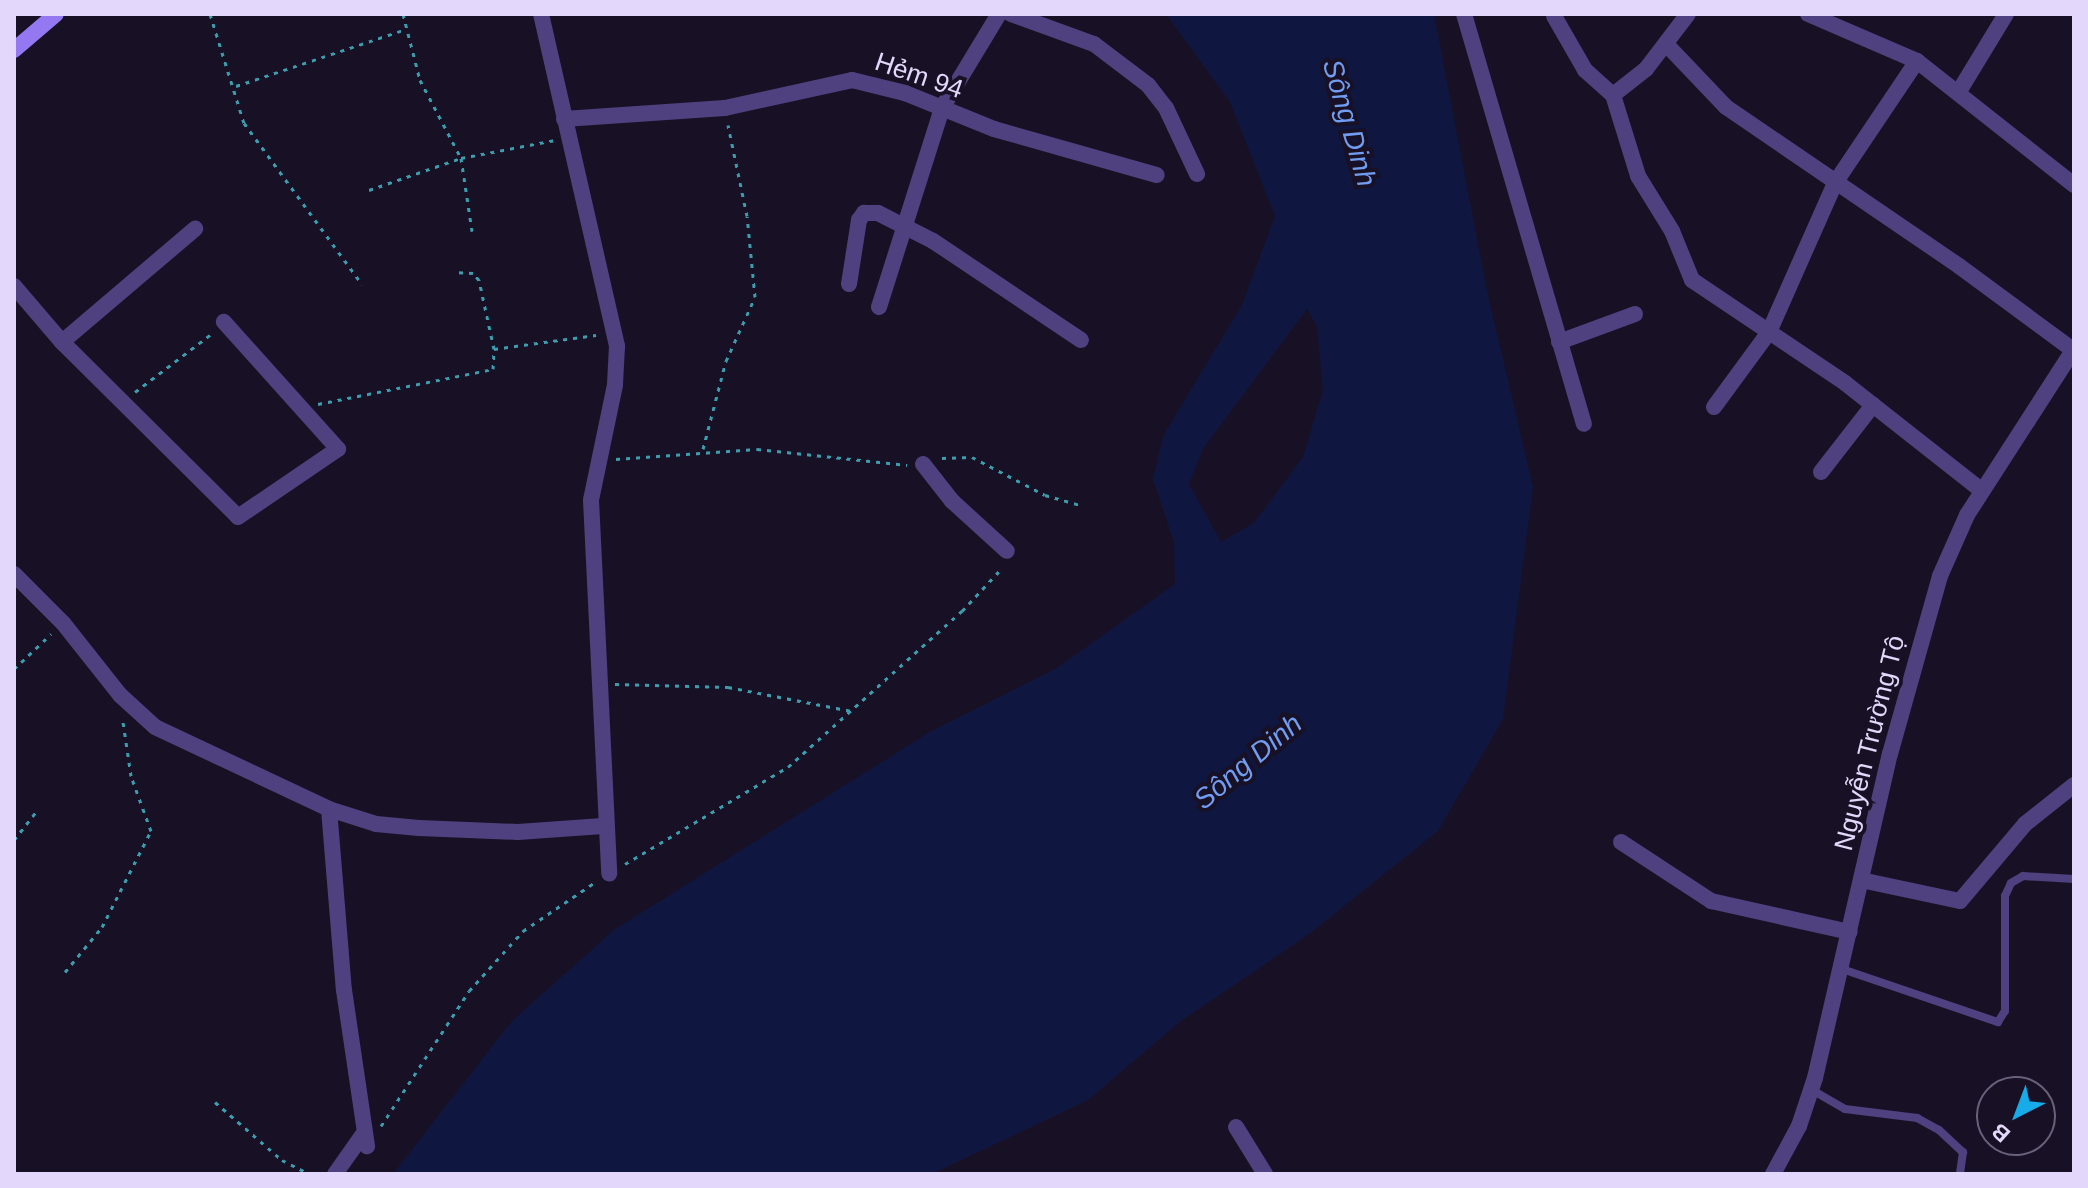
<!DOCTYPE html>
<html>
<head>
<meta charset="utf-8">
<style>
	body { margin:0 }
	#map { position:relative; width:2088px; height:1188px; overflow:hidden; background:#181125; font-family:Helvetica,sans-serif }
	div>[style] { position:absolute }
	.water>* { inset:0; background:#0f1740 }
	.path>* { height:3px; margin-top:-1.5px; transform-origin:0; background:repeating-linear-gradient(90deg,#3b9dad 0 4px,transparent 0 10px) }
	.service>* { height:8px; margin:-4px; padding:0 4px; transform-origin:4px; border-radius:4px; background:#4f417f }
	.minor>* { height:16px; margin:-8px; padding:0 8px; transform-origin:8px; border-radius:8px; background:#4f417f }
	.tertiary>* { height:16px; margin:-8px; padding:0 8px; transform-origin:8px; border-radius:8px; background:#4f417f }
	.secondary>* { height:16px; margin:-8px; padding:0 8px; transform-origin:8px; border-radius:8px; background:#9478f2 }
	span { translate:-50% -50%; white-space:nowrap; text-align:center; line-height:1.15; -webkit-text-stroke:8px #181125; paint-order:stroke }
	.street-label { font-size:26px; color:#e3d8fb }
	.water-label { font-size:28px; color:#709cf2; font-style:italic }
	.frame { position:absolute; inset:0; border:16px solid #e3d8fb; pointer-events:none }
	.north { position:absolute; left:1976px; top:1076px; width:80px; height:80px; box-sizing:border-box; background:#181125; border:2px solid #69617b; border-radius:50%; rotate:222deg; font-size:22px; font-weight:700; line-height:32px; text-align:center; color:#e3d8fb }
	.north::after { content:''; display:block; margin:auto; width:28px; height:36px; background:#17abe9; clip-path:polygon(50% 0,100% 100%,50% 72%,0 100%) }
</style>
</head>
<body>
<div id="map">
	<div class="water">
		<i style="clip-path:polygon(evenodd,1166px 14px,1434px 14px,1487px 291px,1533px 487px,1503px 719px,1438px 831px,1308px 935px,1181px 1021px,1088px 1100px,932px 1174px,393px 1174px,512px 1021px,614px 930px,930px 732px,1057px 668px,1175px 584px,1174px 542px,1153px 479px,1163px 436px,1242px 305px,1275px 216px,1230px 102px,1166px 14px,1307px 309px,1317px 327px,1323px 390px,1303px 457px,1254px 523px,1221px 542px,1189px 484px,1203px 449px,1307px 309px)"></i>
	</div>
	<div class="path">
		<i style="left:210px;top:14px;width:114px;rotate:72.7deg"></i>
		<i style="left:244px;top:123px;width:200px;rotate:53.8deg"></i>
		<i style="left:403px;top:14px;width:68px;rotate:75.6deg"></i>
		<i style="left:420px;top:80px;width:88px;rotate:62.3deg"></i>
		<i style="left:461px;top:158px;width:74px;rotate:81.4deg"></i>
		<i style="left:236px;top:86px;width:176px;rotate:-18.5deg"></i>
		<i style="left:369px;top:190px;width:97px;rotate:-19.2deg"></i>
		<i style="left:461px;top:158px;width:96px;rotate:-10.8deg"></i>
		<i style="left:494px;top:349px;width:103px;rotate:-7.8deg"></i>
		<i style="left:135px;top:392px;width:96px;rotate:-37.3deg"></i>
		<i style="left:318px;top:404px;width:178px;rotate:-11.3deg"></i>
		<i style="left:493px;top:369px;width:20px;rotate:-87deg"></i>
		<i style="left:494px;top:349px;width:71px;rotate:-102.3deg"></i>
		<i style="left:479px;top:280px;width:9px;rotate:-131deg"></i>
		<i style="left:473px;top:273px;width:20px;rotate:-177deg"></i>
		<i style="left:703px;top:449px;width:91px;rotate:-75.4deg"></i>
		<i style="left:726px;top:361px;width:70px;rotate:-65.6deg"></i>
		<i style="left:755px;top:297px;width:81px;rotate:-95.6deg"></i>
		<i style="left:747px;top:216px;width:93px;rotate:-101.8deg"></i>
		<i style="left:942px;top:458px;width:30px;rotate:-2deg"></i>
		<i style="left:972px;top:457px;width:82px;rotate:27.5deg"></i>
		<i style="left:1045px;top:495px;width:36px;rotate:16deg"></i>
		<i style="left:616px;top:459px;width:141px;rotate:-4.1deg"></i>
		<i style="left:757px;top:449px;width:151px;rotate:6.1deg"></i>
		<i style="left:14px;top:669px;width:51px;rotate:-43.4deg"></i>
		<i style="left:615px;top:684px;width:113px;rotate:1.5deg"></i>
		<i style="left:728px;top:687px;width:126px;rotate:11deg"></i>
		<i style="left:14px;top:840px;width:36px;rotate:-52deg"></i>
		<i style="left:625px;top:864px;width:190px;rotate:-30.8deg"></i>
		<i style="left:788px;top:767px;width:234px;rotate:-41.9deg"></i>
		<i style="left:962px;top:611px;width:60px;rotate:-47deg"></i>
		<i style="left:65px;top:972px;width:58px;rotate:-50.6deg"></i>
		<i style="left:102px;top:927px;width:108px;rotate:-63deg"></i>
		<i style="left:151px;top:831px;width:59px;rotate:-110deg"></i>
		<i style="left:131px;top:776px;width:55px;rotate:-98.4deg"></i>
		<i style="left:215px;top:1102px;width:89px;rotate:40.9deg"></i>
		<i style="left:282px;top:1160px;width:30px;rotate:27deg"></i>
		<i style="left:381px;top:1126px;width:161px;rotate:-56.9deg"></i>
		<i style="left:469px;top:991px;width:81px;rotate:-48deg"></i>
		<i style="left:523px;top:931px;width:86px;rotate:-34.1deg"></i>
	</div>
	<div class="service">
		<i style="left:1842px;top:969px;width:165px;rotate:18.8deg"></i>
		<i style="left:1998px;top:1022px;width:13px;rotate:-58deg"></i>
		<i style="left:2005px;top:1011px;width:115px;rotate:-90deg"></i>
		<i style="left:2005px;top:896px;width:14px;rotate:-65deg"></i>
		<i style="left:2011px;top:883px;width:14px;rotate:-30deg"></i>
		<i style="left:2023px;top:876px;width:51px;rotate:3.4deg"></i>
		<i style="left:1812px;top:1090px;width:38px;rotate:30deg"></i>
		<i style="left:1845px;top:1109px;width:73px;rotate:7.1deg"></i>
		<i style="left:1917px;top:1118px;width:25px;rotate:29deg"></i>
		<i style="left:1939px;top:1130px;width:33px;rotate:43deg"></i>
		<i style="left:1963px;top:1152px;width:22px;rotate:98deg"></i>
	</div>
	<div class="minor">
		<i style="left:541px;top:14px;width:341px;rotate:77.1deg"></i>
		<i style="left:617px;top:346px;width:39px;rotate:93deg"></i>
		<i style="left:615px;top:385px;width:117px;rotate:101.8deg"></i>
		<i style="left:591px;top:500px;width:374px;rotate:87.2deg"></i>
		<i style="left:1011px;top:14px;width:88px;rotate:19.9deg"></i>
		<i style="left:1094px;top:44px;width:68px;rotate:37.2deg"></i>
		<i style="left:1148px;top:85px;width:29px;rotate:52deg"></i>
		<i style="left:1166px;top:108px;width:73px;rotate:64.8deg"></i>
		<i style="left:1464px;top:14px;width:427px;rotate:73.7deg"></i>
		<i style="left:1808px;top:14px;width:119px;rotate:23.3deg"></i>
		<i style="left:1917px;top:61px;width:200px;rotate:38.3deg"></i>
		<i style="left:1554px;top:16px;width:62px;rotate:60.1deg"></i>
		<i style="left:1585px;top:70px;width:38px;rotate:42deg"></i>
		<i style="left:1666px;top:44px;width:87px;rotate:46.4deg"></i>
		<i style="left:1726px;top:107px;width:282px;rotate:34.3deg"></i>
		<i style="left:1959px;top:266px;width:142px;rotate:36.4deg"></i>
		<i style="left:1958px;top:93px;width:92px;rotate:-58.7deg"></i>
		<i style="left:1613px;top:95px;width:85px;rotate:72.8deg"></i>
		<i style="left:1638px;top:176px;width:65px;rotate:58.3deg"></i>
		<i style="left:1672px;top:231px;width:53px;rotate:67.8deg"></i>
		<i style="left:1692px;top:280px;width:184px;rotate:33.9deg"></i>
		<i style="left:1845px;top:383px;width:174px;rotate:38.2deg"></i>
		<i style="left:1613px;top:95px;width:42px;rotate:-38.2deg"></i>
		<i style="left:1646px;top:69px;width:69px;rotate:-52.6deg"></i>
		<i style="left:564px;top:119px;width:161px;rotate:-3.9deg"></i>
		<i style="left:725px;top:108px;width:130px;rotate:-12.4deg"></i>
		<i style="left:852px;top:80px;width:55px;rotate:13.8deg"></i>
		<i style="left:905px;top:93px;width:96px;rotate:22deg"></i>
		<i style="left:994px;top:129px;width:169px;rotate:15.8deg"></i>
		<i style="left:849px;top:284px;width:65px;rotate:-81.1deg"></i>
		<i style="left:859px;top:220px;width:9px;rotate:-54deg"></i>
		<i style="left:864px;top:213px;width:14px"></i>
		<i style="left:878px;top:213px;width:62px;rotate:27deg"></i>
		<i style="left:933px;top:241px;width:178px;rotate:33.8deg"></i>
		<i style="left:14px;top:286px;width:74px;rotate:49.4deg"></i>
		<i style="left:62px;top:342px;width:248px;rotate:44.8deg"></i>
		<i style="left:238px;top:517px;width:121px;rotate:-34.2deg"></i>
		<i style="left:338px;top:449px;width:171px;rotate:-131.9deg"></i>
		<i style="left:879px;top:307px;width:209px;rotate:-72.4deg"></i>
		<i style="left:942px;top:108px;width:110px;rotate:-58.8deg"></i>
		<i style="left:62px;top:342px;width:175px;rotate:-40.4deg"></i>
		<i style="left:1559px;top:342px;width:81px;rotate:-20.2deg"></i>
		<i style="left:1714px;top:407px;width:93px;rotate:-53.7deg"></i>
		<i style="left:1769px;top:332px;width:163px;rotate:-66.1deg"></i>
		<i style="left:1835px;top:183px;width:147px;rotate:-56.1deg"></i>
		<i style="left:923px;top:464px;width:47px;rotate:51.9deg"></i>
		<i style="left:952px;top:501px;width:74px;rotate:42.3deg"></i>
		<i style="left:1821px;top:472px;width:85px;rotate:-52.2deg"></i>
		<i style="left:14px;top:574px;width:69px;rotate:45deg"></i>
		<i style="left:63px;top:623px;width:92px;rotate:51.6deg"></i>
		<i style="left:120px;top:695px;width:47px;rotate:42.4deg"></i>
		<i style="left:155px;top:727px;width:192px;rotate:25.2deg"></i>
		<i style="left:329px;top:809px;width:49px;rotate:17.7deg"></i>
		<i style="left:376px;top:824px;width:43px;rotate:5.3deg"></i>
		<i style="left:419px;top:828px;width:99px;rotate:2.3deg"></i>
		<i style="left:518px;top:832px;width:85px;rotate:-4deg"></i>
		<i style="left:329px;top:809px;width:182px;rotate:85.3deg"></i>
		<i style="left:344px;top:990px;width:158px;rotate:81.6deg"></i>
		<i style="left:1621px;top:842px;width:108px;rotate:33.2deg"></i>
		<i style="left:1711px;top:901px;width:142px;rotate:12.6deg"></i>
		<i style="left:1861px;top:880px;width:101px;rotate:12deg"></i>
		<i style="left:1960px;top:901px;width:101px;rotate:-49.8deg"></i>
		<i style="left:2025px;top:824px;width:63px;rotate:-38.5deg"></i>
		<i style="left:1236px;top:1127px;width:55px;rotate:58.3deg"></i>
		<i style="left:335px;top:1174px;width:50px;rotate:-54.7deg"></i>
	</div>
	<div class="tertiary">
		<i style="left:1773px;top:1174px;width:55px;rotate:-61.6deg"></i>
		<i style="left:1799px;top:1126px;width:51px;rotate:-71.6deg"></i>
		<i style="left:1815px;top:1078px;width:333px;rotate:-77deg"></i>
		<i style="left:1890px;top:754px;width:185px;rotate:-74.3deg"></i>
		<i style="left:1940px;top:576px;width:67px;rotate:-66.1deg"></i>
		<i style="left:1967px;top:515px;width:197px;rotate:-57.2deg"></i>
	</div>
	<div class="secondary">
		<i style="left:14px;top:50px;width:55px;rotate:-40.6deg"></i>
	</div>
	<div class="street-label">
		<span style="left:919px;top:76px;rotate:19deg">Hẻm 94</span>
		<span style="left:1870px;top:743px;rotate:-76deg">Nguyễn Trường Tộ</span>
	</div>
	<div class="water-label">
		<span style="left:1349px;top:123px;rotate:74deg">Sông Dinh</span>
		<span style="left:1248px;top:762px;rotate:-40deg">Sông Dinh</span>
	</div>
	<div class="frame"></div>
	<div class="north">B</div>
</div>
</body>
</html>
